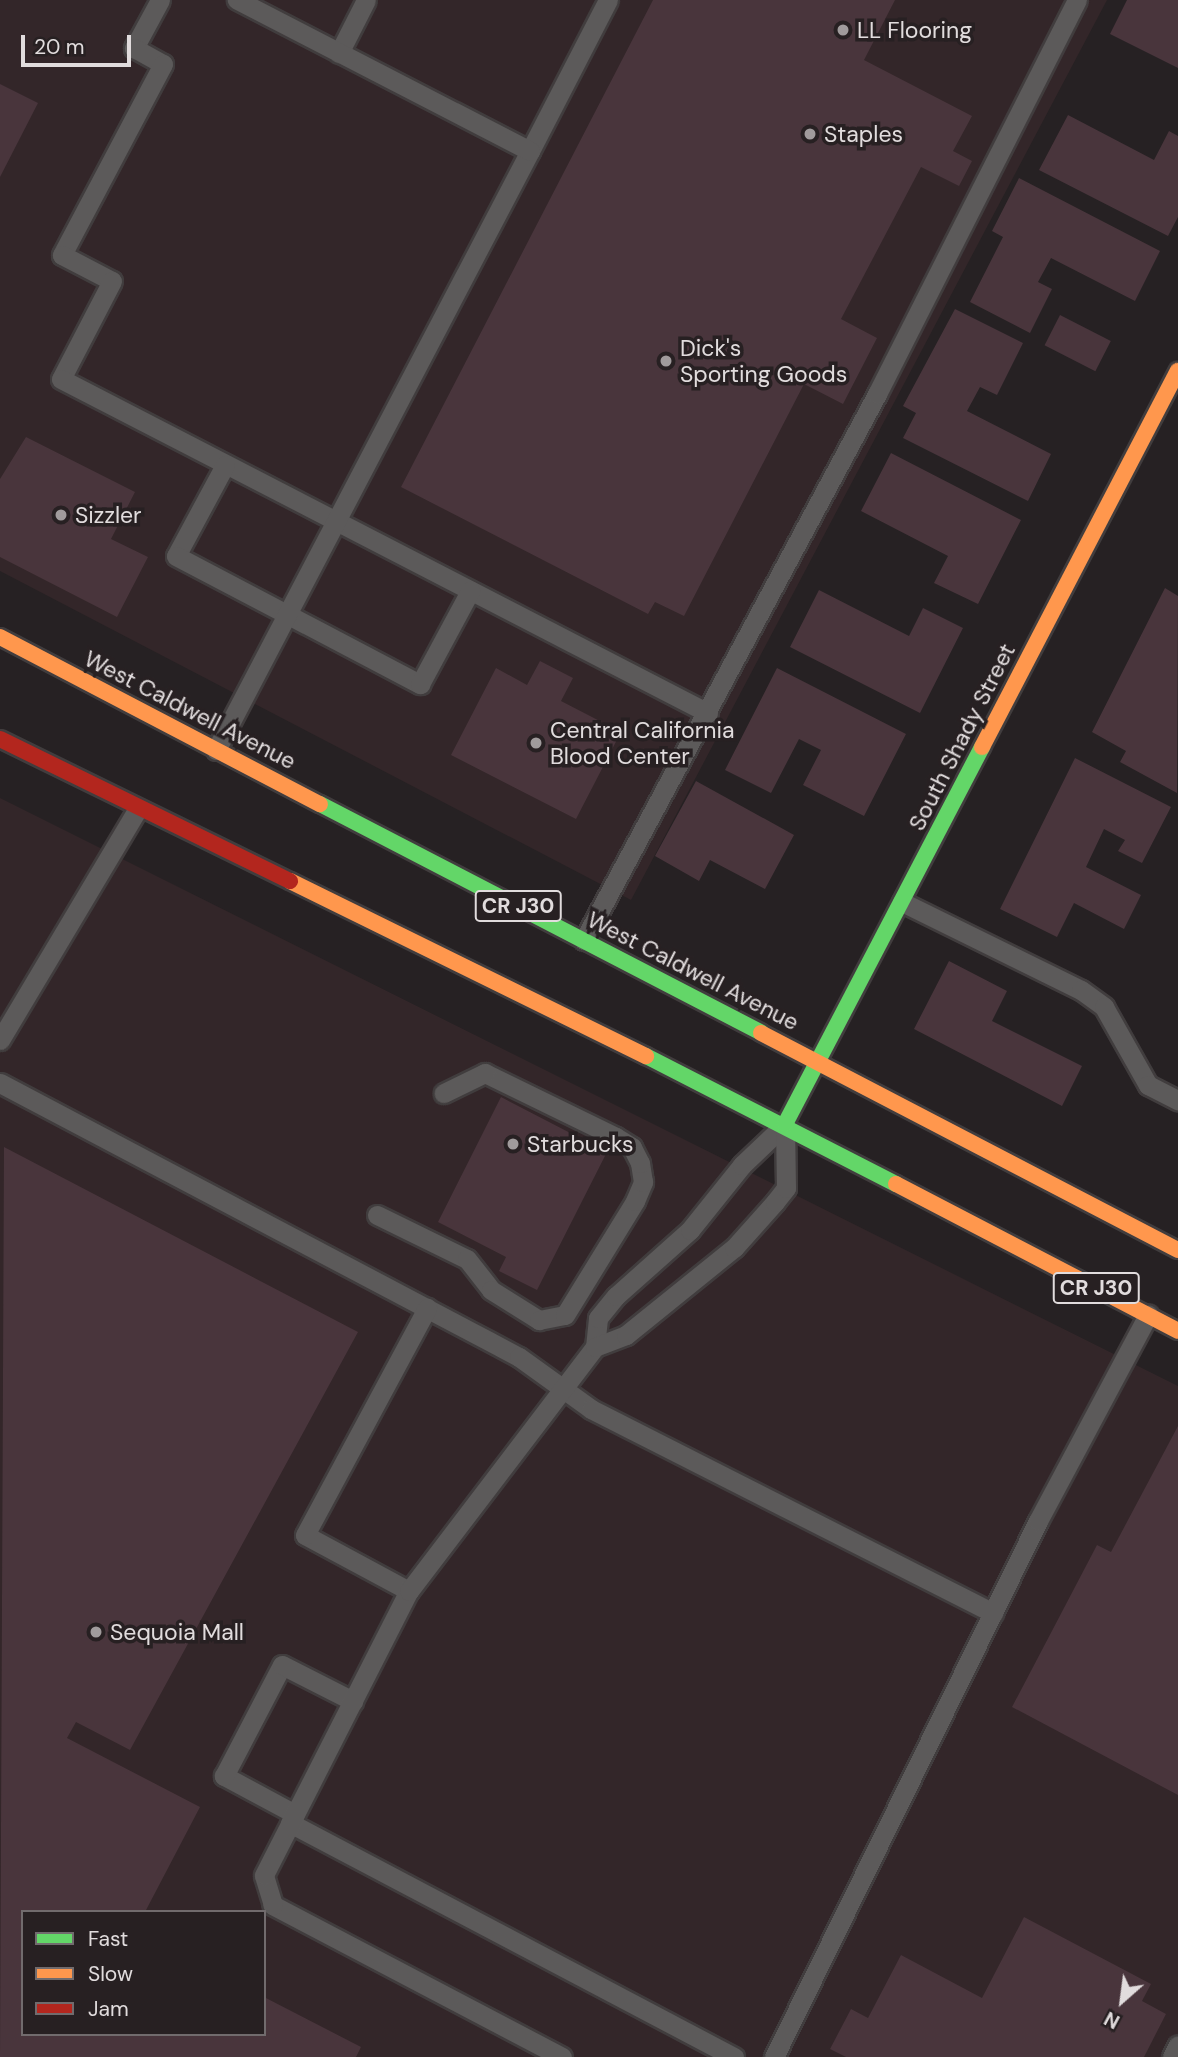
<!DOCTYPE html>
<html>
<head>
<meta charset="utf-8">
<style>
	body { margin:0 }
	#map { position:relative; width:1178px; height:2057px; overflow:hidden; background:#262123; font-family:"DM Sans",sans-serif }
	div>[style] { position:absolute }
	.built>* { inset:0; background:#332629 }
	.building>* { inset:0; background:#49353c; transform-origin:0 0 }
	.roads { filter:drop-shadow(2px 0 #413d3e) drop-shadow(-2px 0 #413d3e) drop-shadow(0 2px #413d3e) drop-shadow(0 -2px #413d3e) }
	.lane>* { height:19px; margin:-9.5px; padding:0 9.5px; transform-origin:9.5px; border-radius:9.5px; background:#5c5a5a }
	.fast>* { height:16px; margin:-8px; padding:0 8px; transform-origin:8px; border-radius:8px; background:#63d668 }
	.slow>* { height:16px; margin:-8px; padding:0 8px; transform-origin:8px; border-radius:8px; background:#ff974d }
	.jam>* { height:16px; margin:-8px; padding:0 8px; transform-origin:8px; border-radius:8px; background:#b3261e }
	.dots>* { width:19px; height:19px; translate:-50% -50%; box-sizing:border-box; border:4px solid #272022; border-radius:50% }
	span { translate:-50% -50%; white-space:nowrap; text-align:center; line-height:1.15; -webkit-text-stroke:7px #272022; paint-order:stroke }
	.shield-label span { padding:2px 5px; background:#272022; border:2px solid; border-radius:5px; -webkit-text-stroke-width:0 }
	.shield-label { font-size:21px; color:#e1dcdd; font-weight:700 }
	.poi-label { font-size:23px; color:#e1dcdd }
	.left { translate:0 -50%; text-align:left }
	.street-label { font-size:23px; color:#e1dcdd }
	.legend { position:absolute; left:21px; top:1910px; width:245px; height:126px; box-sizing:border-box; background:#272022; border:2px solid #716b6d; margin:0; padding:9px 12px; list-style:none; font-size:21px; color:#e1dcdd }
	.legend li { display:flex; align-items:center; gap:14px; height:35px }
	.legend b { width:35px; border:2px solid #716b6d }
	.north { position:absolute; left:1087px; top:1966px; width:70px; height:70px; -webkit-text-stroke:5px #272022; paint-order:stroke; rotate:208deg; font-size:19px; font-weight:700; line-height:28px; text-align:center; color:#e1dcdd }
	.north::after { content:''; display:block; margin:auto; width:24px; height:32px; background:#e1dcdd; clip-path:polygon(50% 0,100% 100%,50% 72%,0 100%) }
	.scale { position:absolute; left:21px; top:35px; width:110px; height:32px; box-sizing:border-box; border:4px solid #e1dcdd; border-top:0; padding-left:9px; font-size:21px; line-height:24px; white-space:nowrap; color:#e1dcdd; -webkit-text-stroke:5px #272022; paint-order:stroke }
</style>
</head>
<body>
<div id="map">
	<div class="built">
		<i style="clip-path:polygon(0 0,1107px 0,631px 900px,0 571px)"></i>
		<i style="clip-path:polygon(evenodd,0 798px,1178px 1386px,1178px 2057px,0 2057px,0 798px,23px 1912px,264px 1912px,264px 2034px,23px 2034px,23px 1912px)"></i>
	</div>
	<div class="building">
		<i style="clip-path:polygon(653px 0,895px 0,864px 60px,972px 116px,953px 151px,972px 161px,959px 186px,921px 167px,841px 319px,877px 338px,843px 404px,804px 384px,684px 616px,655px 602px,648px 614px,401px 487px)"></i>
		<i style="clip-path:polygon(1127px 0,1178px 0,1178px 68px,1110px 34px)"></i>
		<i style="clip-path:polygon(0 84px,38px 103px,0 177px)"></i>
		<i style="clip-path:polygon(1068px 115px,1154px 160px,1169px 131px,1178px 136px,1178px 217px,1168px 236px,1039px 170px)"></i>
		<i style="clip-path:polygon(1019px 178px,1160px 251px,1135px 301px,1051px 258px,1038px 282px,1052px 289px,1030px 333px,970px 302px,1003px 237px,992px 231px)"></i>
		<i style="clip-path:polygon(955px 309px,1023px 343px,997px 395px,980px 387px,967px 411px,1051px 454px,1028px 501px,903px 438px,916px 413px,903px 406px)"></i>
		<i style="left:1060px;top:315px;width:57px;height:34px;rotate:27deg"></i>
		<i style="clip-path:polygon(26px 437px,135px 492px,111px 539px,148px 557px,117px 617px,0 557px,0 479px)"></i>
		<i style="clip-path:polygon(891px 453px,1021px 520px,978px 604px,934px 583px,948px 556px,861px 511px)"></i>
		<i style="clip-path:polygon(1165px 588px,1178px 596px,1177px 793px,1120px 762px,1126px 751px,1092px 732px)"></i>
		<i style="clip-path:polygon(819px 590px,909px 636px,923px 608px,963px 628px,920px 713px,790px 647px)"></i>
		<i style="clip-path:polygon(540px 661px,573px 678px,561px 701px,621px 732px,576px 819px,451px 755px,496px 668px,527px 685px)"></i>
		<i style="clip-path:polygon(777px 668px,906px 734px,864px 816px,803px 785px,821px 750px,799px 739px,771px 793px,725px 770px)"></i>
		<i style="clip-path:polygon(1075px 758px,1171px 807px,1142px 863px,1118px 851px,1125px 840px,1104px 829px,1086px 867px,1141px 895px,1124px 929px,1074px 903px,1057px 937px,1000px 909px)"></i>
		<i style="clip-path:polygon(696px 781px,794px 835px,765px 889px,710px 860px,699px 881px,655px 856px)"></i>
		<i style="clip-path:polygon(949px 961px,1007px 991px,992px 1021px,1082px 1066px,1062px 1106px,914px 1029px)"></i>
		<i style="clip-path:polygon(501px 1097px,607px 1152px,537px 1290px,499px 1271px,506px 1257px,438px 1222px)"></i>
		<i style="clip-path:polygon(4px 1147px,358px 1332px,130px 1750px,76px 1722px,67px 1738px,200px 1807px,145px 1912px,23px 1912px,23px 2034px,264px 2034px,264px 1997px,361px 2047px,356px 2057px,0 2057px)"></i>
		<i style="clip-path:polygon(1178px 1426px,1178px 1795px,1012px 1707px,1097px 1545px,1111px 1552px)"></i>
		<i style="clip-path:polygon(1024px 1917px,1151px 1984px,1142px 2001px,1166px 2014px,1144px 2057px,846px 2057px,830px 2049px,851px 2009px,868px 2018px,901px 1955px,982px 1998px)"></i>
	</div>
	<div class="roads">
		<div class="lane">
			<i style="left:160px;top:0;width:55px;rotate:118.4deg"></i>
			<i style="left:134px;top:48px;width:33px;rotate:29deg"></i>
			<i style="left:163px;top:64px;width:216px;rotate:117.9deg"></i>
			<i style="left:62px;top:255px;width:56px;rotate:27.5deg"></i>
			<i style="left:112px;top:281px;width:110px;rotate:117.5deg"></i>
			<i style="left:61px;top:379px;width:728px;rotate:27.3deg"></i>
			<i style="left:339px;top:53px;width:59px;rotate:-63deg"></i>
			<i style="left:530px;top:151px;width:170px;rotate:-62.7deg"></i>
			<i style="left:225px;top:465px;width:103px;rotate:118.3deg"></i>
			<i style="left:176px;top:556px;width:276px;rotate:27.7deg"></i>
			<i style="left:420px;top:684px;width:106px;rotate:-61.7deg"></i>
			<i style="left:216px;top:750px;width:676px;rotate:-62.34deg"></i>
			<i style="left:530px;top:151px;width:330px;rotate:-152.7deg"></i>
			<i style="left:902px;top:902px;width:199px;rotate:26.2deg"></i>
			<i style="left:1081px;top:990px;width:29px;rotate:36deg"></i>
			<i style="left:1104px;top:1007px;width:90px;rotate:60.6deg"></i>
			<i style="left:1148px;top:1085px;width:34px;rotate:27deg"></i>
			<i style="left:584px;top:940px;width:620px;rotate:-61.78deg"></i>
			<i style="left:877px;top:394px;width:442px;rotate:-63.1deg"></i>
			<i style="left:0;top:1040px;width:268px;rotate:-59.2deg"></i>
			<i style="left:0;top:1083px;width:587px;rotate:27.83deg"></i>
			<i style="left:519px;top:1357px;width:89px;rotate:35.8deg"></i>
			<i style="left:591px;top:1409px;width:451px;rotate:26.9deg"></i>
			<i style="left:377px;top:1215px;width:100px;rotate:26.1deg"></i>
			<i style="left:467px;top:1259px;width:39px;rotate:52deg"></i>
			<i style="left:491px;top:1290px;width:57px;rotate:32deg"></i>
			<i style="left:539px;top:1320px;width:26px;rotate:-11deg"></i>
			<i style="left:565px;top:1315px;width:134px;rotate:-58.4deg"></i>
			<i style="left:635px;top:1201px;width:21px;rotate:-67deg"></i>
			<i style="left:643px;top:1182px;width:19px;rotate:-99deg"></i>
			<i style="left:640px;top:1163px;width:18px;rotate:-117deg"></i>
			<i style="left:632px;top:1147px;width:19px;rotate:-148deg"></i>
			<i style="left:616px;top:1137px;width:146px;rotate:-154deg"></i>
			<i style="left:485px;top:1073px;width:46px;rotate:154deg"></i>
			<i style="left:595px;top:1347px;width:29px;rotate:-84deg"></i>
			<i style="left:598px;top:1318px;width:28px;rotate:-51deg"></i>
			<i style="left:616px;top:1296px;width:99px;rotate:-41.7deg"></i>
			<i style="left:690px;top:1230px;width:83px;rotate:-51.3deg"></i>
			<i style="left:742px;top:1165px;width:59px;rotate:-43.6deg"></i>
			<i style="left:409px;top:1591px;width:118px;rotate:-151.7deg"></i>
			<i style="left:305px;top:1535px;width:258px;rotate:-61.7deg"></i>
			<i style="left:295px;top:1814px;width:81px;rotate:-151.8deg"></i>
			<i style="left:224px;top:1776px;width:125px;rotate:-62.4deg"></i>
			<i style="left:282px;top:1665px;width:80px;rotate:26.9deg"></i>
			<i style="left:290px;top:1823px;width:502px;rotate:27.79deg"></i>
			<i style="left:562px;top:2057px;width:327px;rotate:-152.3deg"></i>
			<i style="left:273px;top:1905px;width:31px;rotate:-107deg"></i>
			<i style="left:264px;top:1875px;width:319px;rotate:-63deg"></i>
			<i style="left:409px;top:1591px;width:307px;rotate:-52.7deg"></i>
			<i style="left:595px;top:1347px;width:33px;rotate:-21deg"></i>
			<i style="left:626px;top:1335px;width:139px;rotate:-38.9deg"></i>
			<i style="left:734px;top:1248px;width:62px;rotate:-48.3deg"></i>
			<i style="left:775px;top:1202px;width:18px;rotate:-52deg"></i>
			<i style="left:786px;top:1188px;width:64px;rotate:-90.9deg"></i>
			<i style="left:774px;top:2057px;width:597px;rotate:-63.78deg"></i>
			<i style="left:1038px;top:1521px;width:234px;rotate:-61.9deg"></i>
			<i style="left:1172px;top:2057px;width:13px;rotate:-63deg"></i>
		</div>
		<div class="fast">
			<i style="left:320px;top:804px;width:497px;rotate:27.4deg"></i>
			<i style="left:646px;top:1056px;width:281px;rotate:27.1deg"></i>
			<i style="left:785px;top:1124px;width:425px;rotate:-62.4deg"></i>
		</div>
		<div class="slow">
			<i style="left:0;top:637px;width:361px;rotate:27.6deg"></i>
			<i style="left:982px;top:747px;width:424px;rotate:-62.5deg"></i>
			<i style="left:290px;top:881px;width:397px;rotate:26.2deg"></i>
			<i style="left:761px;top:1033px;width:470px;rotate:27.5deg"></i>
			<i style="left:896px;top:1184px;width:318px;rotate:27.5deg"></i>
		</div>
		<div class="jam">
			<i style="left:0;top:739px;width:323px;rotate:26.1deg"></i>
		</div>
	</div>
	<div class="dots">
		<i style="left:843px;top:30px;background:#a09b9c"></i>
		<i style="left:810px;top:134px;background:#a09b9c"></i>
		<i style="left:666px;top:361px;background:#a09b9c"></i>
		<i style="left:61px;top:515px;background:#a09b9c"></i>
		<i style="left:536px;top:743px;background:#a09b9c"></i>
		<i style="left:513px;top:1144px;background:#a09b9c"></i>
		<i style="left:96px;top:1632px;background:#a09b9c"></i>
	</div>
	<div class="shield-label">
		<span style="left:518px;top:906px">CR J30</span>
		<span style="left:1096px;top:1288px">CR J30</span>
	</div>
	<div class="poi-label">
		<span class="left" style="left:857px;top:30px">LL Flooring</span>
		<span class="left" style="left:824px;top:134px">Staples</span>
		<span class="left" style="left:680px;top:361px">Dick's<br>Sporting Goods</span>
		<span class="left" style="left:75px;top:515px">Sizzler</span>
		<span class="left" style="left:550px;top:743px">Central California<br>Blood Center</span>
		<span class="left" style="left:527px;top:1144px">Starbucks</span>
		<span class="left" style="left:110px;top:1632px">Sequoia Mall</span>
	</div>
	<div class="street-label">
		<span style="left:190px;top:710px;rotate:27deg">West Caldwell Avenue</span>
		<span style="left:962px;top:737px;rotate:-63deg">South Shady Street</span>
		<span style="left:693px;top:971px;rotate:27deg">West Caldwell Avenue</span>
	</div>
	<ul class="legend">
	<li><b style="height:9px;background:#63d668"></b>Fast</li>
	<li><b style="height:9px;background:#ff974d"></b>Slow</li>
	<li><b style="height:9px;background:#b3261e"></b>Jam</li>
	</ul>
	<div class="north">N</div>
	<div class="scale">20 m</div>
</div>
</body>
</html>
